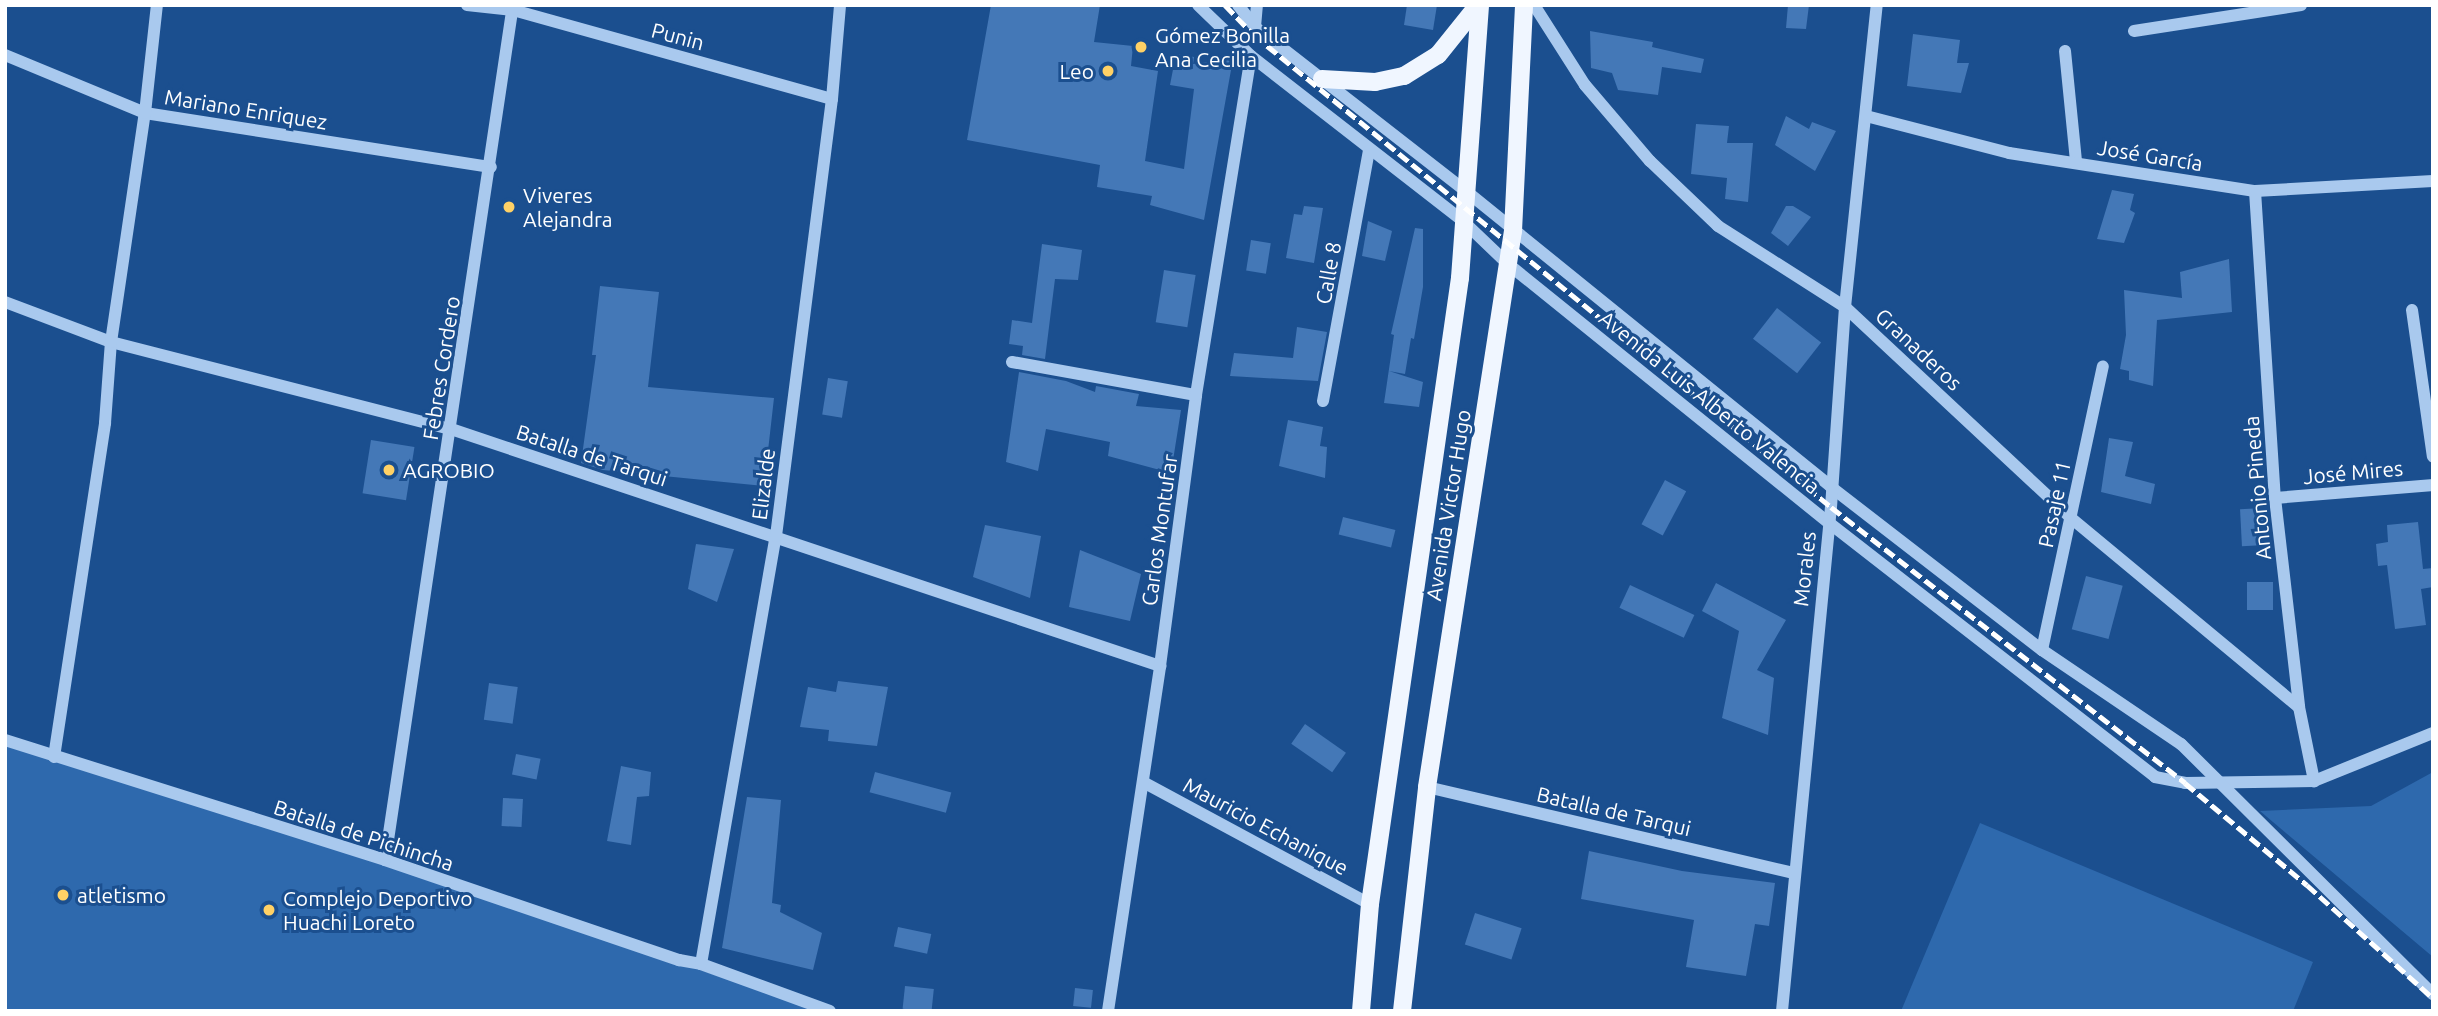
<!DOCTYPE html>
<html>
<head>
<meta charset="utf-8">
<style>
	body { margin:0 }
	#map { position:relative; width:2438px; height:1016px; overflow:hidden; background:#1b4f8f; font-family:Ubuntu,sans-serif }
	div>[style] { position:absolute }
	.green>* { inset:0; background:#2e69ad }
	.building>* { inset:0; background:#4478b7; transform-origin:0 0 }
	.minor>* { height:12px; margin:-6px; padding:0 6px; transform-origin:6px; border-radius:6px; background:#a9c9ee }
	.major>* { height:18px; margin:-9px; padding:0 9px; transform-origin:9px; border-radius:9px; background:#f0f6ff }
	.rail>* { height:5px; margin-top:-2.5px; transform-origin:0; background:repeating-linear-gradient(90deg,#fff 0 12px,transparent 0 17px) }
	.dots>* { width:19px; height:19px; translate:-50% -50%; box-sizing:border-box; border:4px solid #1b4f8f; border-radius:50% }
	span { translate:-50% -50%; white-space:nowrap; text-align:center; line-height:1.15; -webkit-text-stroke:6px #1b4f8f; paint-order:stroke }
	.poi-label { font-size:21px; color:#fff }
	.left { translate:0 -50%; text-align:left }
	.right { translate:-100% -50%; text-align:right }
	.street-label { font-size:21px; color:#fff }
	.frame { position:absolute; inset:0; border:7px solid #fff; pointer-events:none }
</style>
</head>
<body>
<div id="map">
	<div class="green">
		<i style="clip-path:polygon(5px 735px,822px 1011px,5px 1011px)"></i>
		<i style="clip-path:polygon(2433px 772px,2433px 957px,2260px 811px,2371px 806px)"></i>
		<i style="clip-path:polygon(1980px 823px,2313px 962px,2293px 1011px,1901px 1011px)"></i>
	</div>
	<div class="building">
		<i style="clip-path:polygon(991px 5px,1100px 5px,1094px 42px,1133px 46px,1131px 66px,1158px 71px,1145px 161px,1184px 169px,1194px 89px,1170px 85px,1176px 54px,1194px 57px,1193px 64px,1233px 59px,1204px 220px,1150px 205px,1152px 196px,1097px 187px,1100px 165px,967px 140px)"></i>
		<i style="clip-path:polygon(1407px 5px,1437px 5px,1433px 30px,1404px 25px)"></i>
		<i style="clip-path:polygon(1788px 5px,1809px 5px,1806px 29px,1786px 28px)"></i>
		<i style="clip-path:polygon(1590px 31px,1653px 42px,1652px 47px,1704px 59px,1701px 73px,1662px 67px,1658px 95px,1618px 90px,1612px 73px,1591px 68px)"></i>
		<i style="clip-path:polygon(1913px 34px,1960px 40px,1957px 63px,1969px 63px,1961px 93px,1907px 86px)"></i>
		<i style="clip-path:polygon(1786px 116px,1809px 129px,1812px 122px,1836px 131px,1815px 171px,1775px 145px)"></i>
		<i style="clip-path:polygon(1696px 124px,1729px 126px,1727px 143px,1753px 143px,1748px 202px,1725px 199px,1727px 178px,1691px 174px)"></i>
		<i style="clip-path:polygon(2112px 190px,2134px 194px,2130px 210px,2135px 213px,2124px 243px,2097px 239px)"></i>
		<i style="clip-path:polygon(1304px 206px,1323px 208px,1314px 263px,1286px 258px,1294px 214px,1302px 215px)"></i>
		<i style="clip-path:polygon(1786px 206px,1793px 206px,1811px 217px,1788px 246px,1771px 233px)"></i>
		<i style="clip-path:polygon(1368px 221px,1392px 231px,1385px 261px,1362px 256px)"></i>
		<i style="clip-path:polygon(1415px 228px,1423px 229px,1423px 287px,1414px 339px,1411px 338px,1405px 374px,1389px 371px,1423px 382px,1419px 407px,1384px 403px,1394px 335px,1391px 334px)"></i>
		<i style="left:1251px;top:240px;width:20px;height:31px;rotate:9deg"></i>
		<i style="clip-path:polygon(1042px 244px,1082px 250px,1078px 280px,1055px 279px,1045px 359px,1022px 355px,1023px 346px,1009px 344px,1012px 320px,1032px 323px)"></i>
		<i style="clip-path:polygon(2229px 259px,2232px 312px,2157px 320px,2153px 386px,2129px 380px,2129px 371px,2120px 369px,2126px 335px,2124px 290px,2182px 298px,2180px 272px)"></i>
		<i style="left:1164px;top:270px;width:32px;height:53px;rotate:9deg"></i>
		<i style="clip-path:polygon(600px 286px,659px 292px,648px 387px,774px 398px,764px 486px,603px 470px,581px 463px,596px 355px,592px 355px)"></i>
		<i style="left:1777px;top:308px;width:56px;height:39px;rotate:38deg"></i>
		<i style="clip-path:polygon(1297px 327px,1327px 332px,1318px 381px,1230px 376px,1234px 353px,1293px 358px)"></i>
		<i style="clip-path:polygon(1019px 372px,1066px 381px,1095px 392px,1096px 386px,1139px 394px,1136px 406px,1181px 410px,1171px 473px,1108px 456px,1110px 442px,1046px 429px,1038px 471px,1006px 462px)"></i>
		<i style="left:828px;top:378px;width:20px;height:37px;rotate:9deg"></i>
		<i style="clip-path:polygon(1288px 420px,1323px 427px,1320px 446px,1327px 447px,1325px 478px,1279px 466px)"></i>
		<i style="clip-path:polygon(2109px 438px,2133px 442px,2125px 476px,2155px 484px,2151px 504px,2101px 492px)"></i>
		<i style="left:371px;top:440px;width:44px;height:54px;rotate:9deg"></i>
		<i style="left:1665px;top:480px;width:24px;height:50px;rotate:28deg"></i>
		<i style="left:2263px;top:508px;width:37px;height:23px;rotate:87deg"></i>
		<i style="left:1343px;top:517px;width:54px;height:18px;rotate:14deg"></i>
		<i style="clip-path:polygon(2418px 522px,2423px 569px,2433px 568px,2433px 587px,2421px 589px,2426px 625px,2395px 629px,2387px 565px,2378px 566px,2376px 544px,2388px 542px,2387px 525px)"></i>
		<i style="clip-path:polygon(985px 525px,1041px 536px,1030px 598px,973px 577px)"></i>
		<i style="clip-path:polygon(696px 544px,734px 549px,717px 602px,688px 589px)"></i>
		<i style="clip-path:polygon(1080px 550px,1141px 574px,1130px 621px,1069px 607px)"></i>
		<i style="left:2086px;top:576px;width:38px;height:55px;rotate:15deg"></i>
		<i style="left:2273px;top:582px;width:28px;height:26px;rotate:90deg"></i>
		<i style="clip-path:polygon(1716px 583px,1786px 620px,1757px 670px,1774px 678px,1768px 735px,1722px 718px,1739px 631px,1702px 611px)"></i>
		<i style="left:1630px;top:585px;width:71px;height:25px;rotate:25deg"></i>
		<i style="clip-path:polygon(838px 681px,888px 687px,877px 746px,828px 741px,829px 730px,800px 727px,808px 687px,836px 692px)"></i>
		<i style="left:489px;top:683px;width:29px;height:37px;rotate:8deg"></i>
		<i style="left:1305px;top:724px;width:50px;height:24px;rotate:35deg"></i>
		<i style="left:516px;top:754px;width:25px;height:21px;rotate:11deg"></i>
		<i style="clip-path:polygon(621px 766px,651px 772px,649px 796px,637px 797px,631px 845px,607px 841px)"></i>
		<i style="left:875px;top:772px;width:79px;height:21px;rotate:15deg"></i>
		<i style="clip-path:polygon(747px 797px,781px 800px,772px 903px,781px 905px,780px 912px,822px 933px,813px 970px,722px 948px)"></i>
		<i style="left:503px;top:798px;width:20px;height:28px;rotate:3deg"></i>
		<i style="clip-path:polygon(1589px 851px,1682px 871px,1775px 883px,1769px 926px,1755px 924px,1746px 976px,1686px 967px,1694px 920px,1581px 899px)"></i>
		<i style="left:1475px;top:913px;width:49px;height:33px;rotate:18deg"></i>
		<i style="left:898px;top:927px;width:34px;height:20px;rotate:12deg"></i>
		<i style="left:905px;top:986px;width:29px;height:23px;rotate:6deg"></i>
		<i style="left:1075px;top:988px;width:18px;height:18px;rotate:6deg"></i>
	</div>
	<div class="minor">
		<i style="left:467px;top:5px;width:46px;rotate:6.2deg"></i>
		<i style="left:513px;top:10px;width:331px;rotate:15.6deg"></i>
		<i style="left:1198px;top:5px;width:74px;rotate:43.9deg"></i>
		<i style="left:1251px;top:56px;width:270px;rotate:37.9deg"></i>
		<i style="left:1464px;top:222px;width:61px;rotate:43.7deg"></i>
		<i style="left:1508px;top:264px;width:411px;rotate:38.9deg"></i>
		<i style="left:1828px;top:522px;width:415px;rotate:37.9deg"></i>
		<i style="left:2155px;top:777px;width:31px;rotate:11deg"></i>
		<i style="left:2185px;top:783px;width:129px;rotate:-0.9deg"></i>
		<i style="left:2314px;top:781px;width:128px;rotate:-22deg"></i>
		<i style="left:1238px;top:5px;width:28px;rotate:52deg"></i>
		<i style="left:1255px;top:27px;width:267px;rotate:37.9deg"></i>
		<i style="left:1466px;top:191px;width:470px;rotate:39deg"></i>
		<i style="left:1831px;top:487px;width:267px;rotate:37.7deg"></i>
		<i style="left:2042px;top:650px;width:168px;rotate:34.1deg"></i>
		<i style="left:2181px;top:744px;width:355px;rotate:44.8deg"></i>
		<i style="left:1534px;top:5px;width:95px;rotate:57.5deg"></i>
		<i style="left:1585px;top:85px;width:100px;rotate:49.5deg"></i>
		<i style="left:1650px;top:161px;width:94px;rotate:43.7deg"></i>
		<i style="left:1718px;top:226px;width:151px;rotate:32.5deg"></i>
		<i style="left:1845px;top:307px;width:309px;rotate:43deg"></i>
		<i style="left:2071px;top:518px;width:296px;rotate:39.7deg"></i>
		<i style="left:1255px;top:27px;width:22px;rotate:-85deg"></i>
		<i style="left:2134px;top:31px;width:169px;rotate:-8.8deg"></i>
		<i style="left:2065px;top:51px;width:112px;rotate:84.3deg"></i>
		<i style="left:5px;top:55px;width:152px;rotate:22.5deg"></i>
		<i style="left:145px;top:113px;width:350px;rotate:8.9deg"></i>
		<i style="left:1866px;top:116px;width:148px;rotate:14.5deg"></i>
		<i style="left:2009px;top:153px;width:249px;rotate:8.8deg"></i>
		<i style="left:2255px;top:191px;width:178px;rotate:-3.2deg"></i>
		<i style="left:2255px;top:191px;width:308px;rotate:86.3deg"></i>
		<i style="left:2275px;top:498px;width:210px;rotate:83.4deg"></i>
		<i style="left:2299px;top:707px;width:76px;rotate:78.5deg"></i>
		<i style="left:5px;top:302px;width:113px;rotate:20.7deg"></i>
		<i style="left:111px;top:342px;width:351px;rotate:14.4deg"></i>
		<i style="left:451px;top:429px;width:748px;rotate:18.48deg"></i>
		<i style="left:2412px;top:310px;width:148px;rotate:81.9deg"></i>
		<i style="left:1012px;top:362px;width:187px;rotate:10.2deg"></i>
		<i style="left:1323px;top:401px;width:254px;rotate:-79.6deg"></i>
		<i style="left:2275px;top:498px;width:159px;rotate:-4.7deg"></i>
		<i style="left:2042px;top:650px;width:290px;rotate:-77.9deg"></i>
		<i style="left:5px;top:740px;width:398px;rotate:17.5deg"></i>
		<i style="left:385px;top:860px;width:311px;rotate:18.8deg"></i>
		<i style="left:679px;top:960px;width:22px;rotate:10deg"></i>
		<i style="left:701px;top:964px;width:137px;rotate:20deg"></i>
		<i style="left:54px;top:757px;width:338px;rotate:-81.3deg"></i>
		<i style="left:105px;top:423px;width:81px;rotate:-85.8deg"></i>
		<i style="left:111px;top:342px;width:232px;rotate:-81.6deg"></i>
		<i style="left:145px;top:113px;width:109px;rotate:-83.7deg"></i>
		<i style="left:1143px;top:782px;width:258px;rotate:28.3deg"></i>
		<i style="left:1427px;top:787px;width:376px;rotate:13.2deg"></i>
		<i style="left:385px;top:860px;width:865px;rotate:-81.49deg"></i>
		<i style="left:701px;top:964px;width:435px;rotate:-80.1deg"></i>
		<i style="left:776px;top:536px;width:441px;rotate:-82.7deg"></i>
		<i style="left:832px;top:99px;width:94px;rotate:-85.1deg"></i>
		<i style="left:1108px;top:1011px;width:349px;rotate:-81.4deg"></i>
		<i style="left:1160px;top:666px;width:273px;rotate:-82.4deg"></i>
		<i style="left:1196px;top:395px;width:343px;rotate:-80.8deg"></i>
		<i style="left:1782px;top:1011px;width:506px;rotate:-84.45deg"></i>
		<i style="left:1831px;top:507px;width:200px;rotate:-86deg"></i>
		<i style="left:1845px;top:307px;width:304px;rotate:-84deg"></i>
	</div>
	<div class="major">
		<i style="left:1322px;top:79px;width:53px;rotate:3.2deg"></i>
		<i style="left:1375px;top:82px;width:30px;rotate:-12deg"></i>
		<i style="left:1404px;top:76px;width:40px;rotate:-32deg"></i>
		<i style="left:1438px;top:55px;width:64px;rotate:-51.3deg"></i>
		<i style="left:1361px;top:1011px;width:107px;rotate:-85.2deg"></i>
		<i style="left:1370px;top:904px;width:632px;rotate:-81.82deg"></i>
		<i style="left:1460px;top:278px;width:274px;rotate:-85.8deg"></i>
		<i style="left:1402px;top:1011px;width:225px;rotate:-83.6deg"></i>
		<i style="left:1427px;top:787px;width:563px;rotate:-81.21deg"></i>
		<i style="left:1513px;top:231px;width:226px;rotate:-87.2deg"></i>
	</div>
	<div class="rail">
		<i style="left:1225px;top:5px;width:42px;rotate:46deg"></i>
		<i style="left:1254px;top:35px;width:745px;rotate:39.28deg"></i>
		<i style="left:1831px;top:507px;width:449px;rotate:37.9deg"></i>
		<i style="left:2185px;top:783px;width:159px;rotate:39.9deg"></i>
		<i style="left:2307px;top:885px;width:169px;rotate:41.9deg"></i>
	</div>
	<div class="dots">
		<i style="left:1141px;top:47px;background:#ffd166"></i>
		<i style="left:1108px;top:71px;background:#ffd166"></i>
		<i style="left:509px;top:207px;background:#ffd166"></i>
		<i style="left:389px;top:470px;background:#ffd166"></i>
		<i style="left:63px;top:895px;background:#ffd166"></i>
		<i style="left:269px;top:910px;background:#ffd166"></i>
	</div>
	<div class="poi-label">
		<span class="left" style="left:1155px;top:47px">Gómez Bonilla<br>Ana Cecilia</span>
		<span class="right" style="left:1094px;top:71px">Leo</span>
		<span class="left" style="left:523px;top:207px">Viveres<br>Alejandra</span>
		<span class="left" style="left:403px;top:470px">AGROBIO</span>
		<span class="left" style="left:77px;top:895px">atletismo</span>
		<span class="left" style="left:283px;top:910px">Complejo Deportivo<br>Huachi Loreto</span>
	</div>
	<div class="street-label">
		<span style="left:678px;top:36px;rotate:15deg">Punin</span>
		<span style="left:246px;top:109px;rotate:9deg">Mariano Enriquez</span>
		<span style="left:2150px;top:155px;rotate:9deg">José García</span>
		<span style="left:1328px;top:273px;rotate:-80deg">Calle 8</span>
		<span style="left:1919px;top:349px;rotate:43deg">Granaderos</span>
		<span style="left:441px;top:368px;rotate:-81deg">Febres Cordero</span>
		<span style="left:1710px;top:402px;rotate:39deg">Avenida Luis Alberto Valencia</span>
		<span style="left:592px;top:455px;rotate:18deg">Batalla de Tarqui</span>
		<span style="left:2353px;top:472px;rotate:-5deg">José Mires</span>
		<span style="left:763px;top:484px;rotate:-83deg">Elizalde</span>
		<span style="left:2257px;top:488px;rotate:-95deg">Antonio Pineda</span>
		<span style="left:2054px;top:504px;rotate:-78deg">Pasaje 11</span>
		<span style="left:1448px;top:505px;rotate:-81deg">Avenida Victor Hugo</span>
		<span style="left:1159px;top:530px;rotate:-82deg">Carlos Montufar</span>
		<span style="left:1804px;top:569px;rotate:-84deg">Morales</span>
		<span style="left:1614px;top:811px;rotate:13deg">Batalla de Tarqui</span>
		<span style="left:1266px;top:826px;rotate:28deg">Mauricio Echanique</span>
		<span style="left:364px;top:835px;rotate:18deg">Batalla de Pichincha</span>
	</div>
	<div class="frame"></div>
</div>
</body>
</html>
